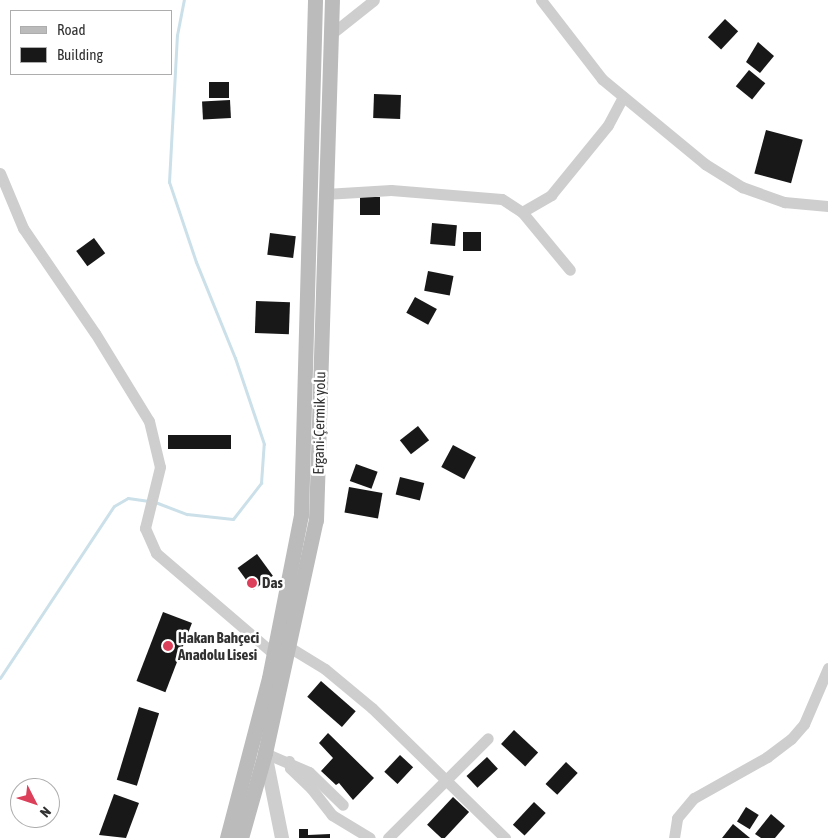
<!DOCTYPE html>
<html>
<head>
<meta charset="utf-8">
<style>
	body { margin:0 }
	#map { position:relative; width:828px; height:838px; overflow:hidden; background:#fff; font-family:"Asap Condensed",sans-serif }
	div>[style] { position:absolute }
	.stream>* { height:3px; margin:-1.5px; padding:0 1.5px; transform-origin:1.5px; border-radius:1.5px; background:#cbe0e9 }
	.building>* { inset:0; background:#181818; transform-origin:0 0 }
	.minor>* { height:11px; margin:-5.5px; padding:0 5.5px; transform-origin:5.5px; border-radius:5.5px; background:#cecece }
	.tertiary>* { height:14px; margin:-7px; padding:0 7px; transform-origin:7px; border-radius:7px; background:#cecece }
	.secondary>* { height:15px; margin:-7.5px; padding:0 7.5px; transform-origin:7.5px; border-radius:7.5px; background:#bbb }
	.dots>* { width:14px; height:14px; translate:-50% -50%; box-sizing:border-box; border:2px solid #fff; border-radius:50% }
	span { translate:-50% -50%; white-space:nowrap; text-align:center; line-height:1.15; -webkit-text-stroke:5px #fff; paint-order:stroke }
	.street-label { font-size:15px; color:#313131 }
	.poi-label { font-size:15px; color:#313131; font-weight:700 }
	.left { translate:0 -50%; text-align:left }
	.legend { position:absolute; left:10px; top:10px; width:162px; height:65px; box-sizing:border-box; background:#fff; border:1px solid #adadad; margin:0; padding:6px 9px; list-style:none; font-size:15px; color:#313131 }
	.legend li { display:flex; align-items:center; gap:10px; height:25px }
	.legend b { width:25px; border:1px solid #adadad }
	.north { position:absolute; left:10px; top:778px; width:50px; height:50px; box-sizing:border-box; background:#fff; border:1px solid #adadad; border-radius:50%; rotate:131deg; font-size:14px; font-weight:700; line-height:20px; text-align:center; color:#313131 }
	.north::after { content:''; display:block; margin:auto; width:18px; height:22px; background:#dc3f59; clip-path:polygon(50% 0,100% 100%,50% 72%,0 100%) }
</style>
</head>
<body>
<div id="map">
	<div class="stream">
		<i style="left:155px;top:502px;width:34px;rotate:21deg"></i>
		<i style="left:187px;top:514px;width:46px;rotate:6.2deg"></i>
		<i style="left:233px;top:519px;width:46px;rotate:-52.1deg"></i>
		<i style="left:261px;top:483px;width:39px;rotate:-86deg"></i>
		<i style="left:264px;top:444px;width:91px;rotate:-108.6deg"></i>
		<i style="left:235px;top:358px;width:104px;rotate:-112.1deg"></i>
		<i style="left:196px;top:262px;width:84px;rotate:-108.6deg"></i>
		<i style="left:169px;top:182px;width:147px;rotate:-86.9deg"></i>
		<i style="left:177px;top:35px;width:36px;rotate:-79deg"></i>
		<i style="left:0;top:678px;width:206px;rotate:-56.5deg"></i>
		<i style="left:114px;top:506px;width:16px;rotate:-30deg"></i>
		<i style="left:128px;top:498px;width:21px;rotate:8deg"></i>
	</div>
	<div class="building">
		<i style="left:725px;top:19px;width:18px;height:25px;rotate:43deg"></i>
		<i style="clip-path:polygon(758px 42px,774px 56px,760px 73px,746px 62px)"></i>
		<i style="left:749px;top:70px;width:21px;height:21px;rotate:39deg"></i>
		<i style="left:209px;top:82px;width:20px;height:16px"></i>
		<i style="left:374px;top:94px;width:27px;height:24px;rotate:2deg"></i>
		<i style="left:230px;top:100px;width:18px;height:28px;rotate:87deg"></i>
		<i style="left:766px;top:130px;width:38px;height:45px;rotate:15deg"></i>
		<i style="left:360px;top:197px;width:20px;height:18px"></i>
		<i style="left:432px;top:223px;width:25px;height:21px;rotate:5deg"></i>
		<i style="left:463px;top:232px;width:18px;height:19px"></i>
		<i style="left:270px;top:233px;width:26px;height:22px;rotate:7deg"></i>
		<i style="left:94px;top:238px;width:19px;height:22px;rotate:54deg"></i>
		<i style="left:428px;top:271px;width:26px;height:20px;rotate:11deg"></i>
		<i style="left:415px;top:297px;width:25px;height:18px;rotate:29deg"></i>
		<i style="left:256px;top:301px;width:34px;height:32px;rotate:2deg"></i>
		<i style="left:418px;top:426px;width:18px;height:23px;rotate:52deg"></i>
		<i style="left:231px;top:435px;width:14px;height:63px;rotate:90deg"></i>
		<i style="left:453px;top:445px;width:26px;height:25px;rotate:28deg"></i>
		<i style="left:356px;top:464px;width:23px;height:18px;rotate:20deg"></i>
		<i style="left:400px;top:477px;width:25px;height:18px;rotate:14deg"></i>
		<i style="left:349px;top:487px;width:34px;height:26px;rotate:10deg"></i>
		<i style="left:257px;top:554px;width:27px;height:24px;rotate:54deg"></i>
		<i style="left:163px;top:612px;width:31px;height:74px;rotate:21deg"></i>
		<i style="left:321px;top:681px;width:46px;height:21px;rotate:41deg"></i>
		<i style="left:139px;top:707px;width:21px;height:76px;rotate:17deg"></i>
		<i style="left:514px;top:730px;width:33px;height:19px;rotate:43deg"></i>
		<i style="clip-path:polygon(328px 733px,374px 778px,353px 800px,339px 783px,336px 785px,321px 771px,333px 758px,319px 743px)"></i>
		<i style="left:400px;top:755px;width:18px;height:23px;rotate:43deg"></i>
		<i style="left:487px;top:757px;width:16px;height:28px;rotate:47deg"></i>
		<i style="left:566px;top:762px;width:16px;height:30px;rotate:43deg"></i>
		<i style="clip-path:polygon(114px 794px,139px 803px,126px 838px,99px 835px)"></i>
		<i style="left:453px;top:797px;width:22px;height:38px;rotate:43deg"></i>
		<i style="left:534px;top:802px;width:16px;height:31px;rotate:43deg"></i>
		<i style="left:746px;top:807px;width:15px;height:17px;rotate:32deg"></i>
		<i style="clip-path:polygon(771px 814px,785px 826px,775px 838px,761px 838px,755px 834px)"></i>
		<i style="clip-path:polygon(733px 824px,750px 838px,722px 838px)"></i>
		<i style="clip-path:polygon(299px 829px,308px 829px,308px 835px,330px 834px,330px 838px,299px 838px)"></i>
	</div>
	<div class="minor">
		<i style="left:541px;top:0;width:100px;rotate:52.3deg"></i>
		<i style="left:602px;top:79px;width:134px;rotate:39.5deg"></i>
		<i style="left:705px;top:164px;width:44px;rotate:31.9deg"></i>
		<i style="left:742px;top:187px;width:45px;rotate:19.7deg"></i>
		<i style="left:784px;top:202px;width:44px;rotate:5.2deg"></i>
		<i style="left:330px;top:35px;width:56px;rotate:-38.5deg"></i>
		<i style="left:0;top:173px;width:60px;rotate:67.3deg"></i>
		<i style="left:23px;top:228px;width:127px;rotate:55.6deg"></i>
		<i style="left:95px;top:333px;width:103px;rotate:58.5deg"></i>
		<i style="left:149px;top:421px;width:47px;rotate:76.6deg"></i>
		<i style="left:160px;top:467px;width:63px;rotate:103.8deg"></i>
		<i style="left:145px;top:528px;width:27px;rotate:66deg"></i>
		<i style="left:156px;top:553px;width:155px;rotate:40.6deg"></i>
		<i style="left:325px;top:194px;width:66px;rotate:-3.5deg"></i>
		<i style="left:391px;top:190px;width:111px;rotate:4.6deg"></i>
		<i style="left:502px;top:199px;width:24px;rotate:33deg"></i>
		<i style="left:522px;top:212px;width:75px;rotate:50.4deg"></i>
		<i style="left:522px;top:212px;width:34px;rotate:-30deg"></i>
		<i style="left:551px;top:195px;width:90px;rotate:-50.8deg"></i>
		<i style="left:608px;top:125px;width:32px;rotate:-62deg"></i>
		<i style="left:289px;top:647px;width:42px;rotate:31.4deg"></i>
		<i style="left:325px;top:669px;width:61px;rotate:39.7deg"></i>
		<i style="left:372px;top:708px;width:186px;rotate:44.3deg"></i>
		<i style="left:265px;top:753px;width:48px;rotate:23.4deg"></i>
		<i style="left:309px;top:772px;width:47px;rotate:44.1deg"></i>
		<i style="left:289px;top:761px;width:7px;rotate:82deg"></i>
		<i style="left:290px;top:768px;width:29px;rotate:44deg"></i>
		<i style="left:311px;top:788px;width:34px;rotate:52deg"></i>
		<i style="left:332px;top:815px;width:44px;rotate:31.2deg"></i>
		<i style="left:388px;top:838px;width:141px;rotate:-45deg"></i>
		<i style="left:674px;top:838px;width:20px;rotate:-81deg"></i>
		<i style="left:677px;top:818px;width:26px;rotate:-50deg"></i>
		<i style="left:694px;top:798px;width:84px;rotate:-29.3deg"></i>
		<i style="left:767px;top:757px;width:30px;rotate:-37deg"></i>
		<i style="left:791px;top:739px;width:20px;rotate:-49deg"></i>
		<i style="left:804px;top:724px;width:61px;rotate:-66.8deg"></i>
	</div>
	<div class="tertiary">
		<i style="left:265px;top:753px;width:87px;rotate:78.7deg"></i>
	</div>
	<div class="secondary">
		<i style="left:227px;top:838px;width:165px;rotate:-75.3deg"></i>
		<i style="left:269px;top:678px;width:166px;rotate:-78.9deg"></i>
		<i style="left:301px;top:515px;width:515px;rotate:-88.44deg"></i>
		<i style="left:241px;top:838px;width:88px;rotate:-74.2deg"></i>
		<i style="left:265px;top:753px;width:239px;rotate:-77.7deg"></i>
		<i style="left:316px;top:520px;width:520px;rotate:-88.24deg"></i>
	</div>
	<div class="dots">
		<i style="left:252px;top:583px;background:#dc3f59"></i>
		<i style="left:168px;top:646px;background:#dc3f59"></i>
	</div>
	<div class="street-label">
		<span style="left:319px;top:423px;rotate:-89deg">Ergani-Çermik yolu</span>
	</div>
	<div class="poi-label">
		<span class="left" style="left:262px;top:583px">Das</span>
		<span class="left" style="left:178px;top:646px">Hakan Bahçeci<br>Anadolu Lisesi</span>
	</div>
	<ul class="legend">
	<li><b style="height:6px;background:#bbb"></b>Road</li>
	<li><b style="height:14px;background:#181818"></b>Building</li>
	</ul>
	<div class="north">N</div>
</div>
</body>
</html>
